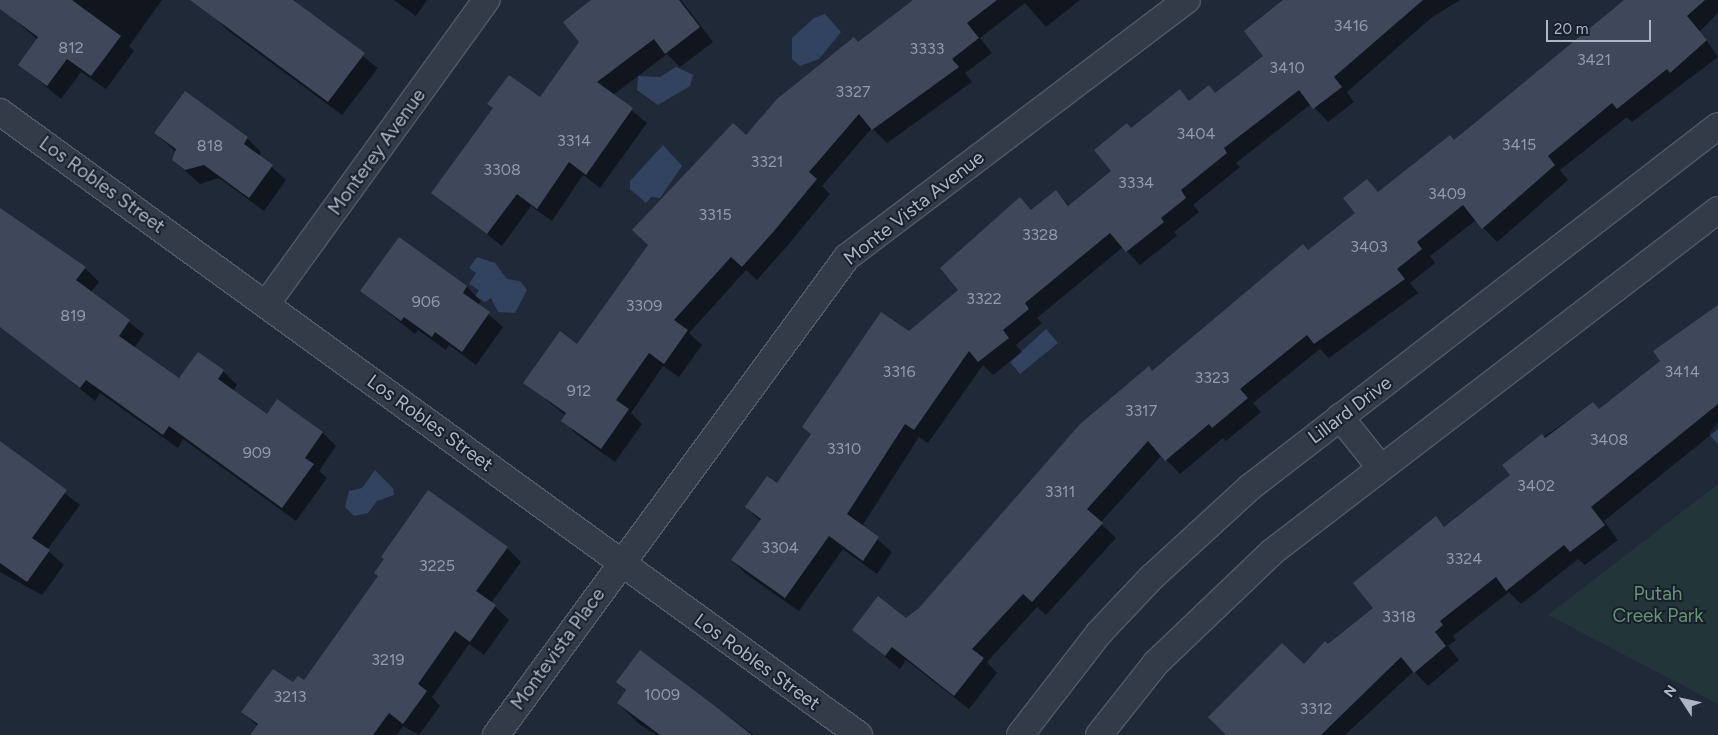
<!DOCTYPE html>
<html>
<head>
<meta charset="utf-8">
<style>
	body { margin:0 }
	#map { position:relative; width:1718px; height:735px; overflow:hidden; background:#202938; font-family:Figtree,sans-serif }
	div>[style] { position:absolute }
	.green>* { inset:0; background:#223539 }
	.water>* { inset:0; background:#324360 }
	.shadow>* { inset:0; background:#0007 }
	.building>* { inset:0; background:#3e485a }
	.roads { filter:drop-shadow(1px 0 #515866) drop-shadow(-1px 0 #515866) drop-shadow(0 1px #515866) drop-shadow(0 -1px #515866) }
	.street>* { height:26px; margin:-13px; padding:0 13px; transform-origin:13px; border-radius:13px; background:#333b49 }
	span { translate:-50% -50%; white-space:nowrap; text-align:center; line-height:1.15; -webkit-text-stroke:4px #19202d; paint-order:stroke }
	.number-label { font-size:16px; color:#929aaa }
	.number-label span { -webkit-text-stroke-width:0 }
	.street-label { font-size:19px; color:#aeb5c5 }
	.park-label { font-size:19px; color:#659673 }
	.north { position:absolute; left:1658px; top:675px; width:50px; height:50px; -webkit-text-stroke:4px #19202d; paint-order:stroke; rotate:305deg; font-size:14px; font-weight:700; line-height:20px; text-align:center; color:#aeb5c5 }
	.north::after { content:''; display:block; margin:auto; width:18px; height:22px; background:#aeb5c5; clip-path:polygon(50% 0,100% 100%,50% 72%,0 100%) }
	.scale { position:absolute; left:1546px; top:20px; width:105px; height:22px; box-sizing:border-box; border:2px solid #aeb5c5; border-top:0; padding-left:6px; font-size:15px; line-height:18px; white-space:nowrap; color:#aeb5c5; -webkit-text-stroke:4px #19202d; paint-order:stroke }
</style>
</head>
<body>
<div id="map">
	<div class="green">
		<i style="clip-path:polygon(1718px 484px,1718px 704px,1548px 615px)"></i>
	</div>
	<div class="water">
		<i style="clip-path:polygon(825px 14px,841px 32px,819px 59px,800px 66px,792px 59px,792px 38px,814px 18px)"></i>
		<i style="clip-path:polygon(676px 67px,693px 75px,690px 86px,658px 105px,637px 90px,638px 76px,660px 77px)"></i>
		<i style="clip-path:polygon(663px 145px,682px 166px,660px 198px,651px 197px,646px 203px,630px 189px,630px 181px)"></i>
		<i style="clip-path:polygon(477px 257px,495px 263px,507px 279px,520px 281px,527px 290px,515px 313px,498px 312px,491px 298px,485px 302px,475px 296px,479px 290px,469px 284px,476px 273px,469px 268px)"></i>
		<i style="clip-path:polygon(1046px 329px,1058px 343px,1020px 374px,1010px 362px)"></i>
		<i style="clip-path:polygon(1718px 421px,1718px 444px,1709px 434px)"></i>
		<i style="clip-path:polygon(375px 470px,393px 488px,394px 495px,377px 501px,368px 513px,354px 516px,345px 507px,349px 491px,362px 488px)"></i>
	</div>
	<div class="shadow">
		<i style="clip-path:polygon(17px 0,162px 0,129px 46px,134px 51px,106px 89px,81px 72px,61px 99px,20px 65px,38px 40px,7px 13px)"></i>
		<i style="clip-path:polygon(223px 0,289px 0,378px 68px,342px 115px,226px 29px,212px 15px)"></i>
		<i style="clip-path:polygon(394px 0,427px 0,416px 16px)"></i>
		<i style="clip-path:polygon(593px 0,681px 0,713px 42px,680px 67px,667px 54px,613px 95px,647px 123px,600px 188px,583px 175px,552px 221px,531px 206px,502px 246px,433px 193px,494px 109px,489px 104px,541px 99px,580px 42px)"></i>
		<i style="clip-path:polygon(915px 0,1080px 0,1046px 27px,1025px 3px,980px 38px,992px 53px,965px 73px,972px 82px,887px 143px,872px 128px,822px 186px,830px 194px,788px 245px,757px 280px,746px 270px,689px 333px,702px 345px,679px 377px,663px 366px,631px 413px,642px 424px,615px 462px,576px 434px,563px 420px,566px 416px,525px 382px,577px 345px,746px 136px)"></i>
		<i style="clip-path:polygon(1286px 0,1460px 0,1431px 18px,1347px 92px,1354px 102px,1328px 122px,1311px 104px,1236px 163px,1240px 167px,1193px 205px,1199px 212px,1174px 232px,1177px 236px,1140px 265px,1123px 247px,1037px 318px,1042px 323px,1016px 345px,1022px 352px,993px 375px,983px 365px,928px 443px,919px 437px,862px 526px,892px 552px,877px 574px,843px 549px,799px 611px,746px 574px,732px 560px,760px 521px,746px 507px,777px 485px,812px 435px,804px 427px,960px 290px,1020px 198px,1032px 211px,1056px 192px,1070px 206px,1113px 171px,1132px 129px,1180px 91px,1190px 101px,1209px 87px,1216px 94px,1265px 56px)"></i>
		<i style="clip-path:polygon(1624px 0,1718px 0,1718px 13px,1700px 31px,1718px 57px,1632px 122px,1627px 117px,1560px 170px,1568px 180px,1497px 242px,1476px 220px,1430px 256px,1435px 263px,1410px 283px,1418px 293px,1329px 358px,1320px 349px,1253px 403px,1261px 412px,1226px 441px,1223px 438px,1180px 474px,1162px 455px,1100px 523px,1116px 538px,1046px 615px,1037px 607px,987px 662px,997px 673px,969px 709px,906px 660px,900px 669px,853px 630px,906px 620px,920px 609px,1153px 372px,1357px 213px,1367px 180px,1379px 193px,1454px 141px)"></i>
		<i style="clip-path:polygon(185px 92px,247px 138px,261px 152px,259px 156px,286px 180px,264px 211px,219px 178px,200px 184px,173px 160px,176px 152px,155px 133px)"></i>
		<i style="clip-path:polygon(0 209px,85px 268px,99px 282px,91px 292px,144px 334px,134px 348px,180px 380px,223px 371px,237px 385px,233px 391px,267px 416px,322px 432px,336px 446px,319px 471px,327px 478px,296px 521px,183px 439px,178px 448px,100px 393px,95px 401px,14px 335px,0 315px)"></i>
		<i style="clip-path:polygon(399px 239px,467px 287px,481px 301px,478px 305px,503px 327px,476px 365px,449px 345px,446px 350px,418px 330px,415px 334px,361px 291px)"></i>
		<i style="clip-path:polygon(1718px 305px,1718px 429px,1604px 521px,1618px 540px,1585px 565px,1578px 559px,1521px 604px,1509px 592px,1453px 636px,1456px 640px,1448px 646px,1459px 660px,1428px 686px,1414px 671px,1345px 735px,1227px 735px,1375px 608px,1436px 517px,1445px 527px,1512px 476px,1503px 465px,1593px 403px,1600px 410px,1662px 361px)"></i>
		<i style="clip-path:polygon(0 443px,80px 505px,47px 550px,64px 565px,42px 595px,0 572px)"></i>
		<i style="clip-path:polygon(507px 548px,521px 562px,491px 603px,509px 620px,484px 655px,469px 644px,432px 697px,440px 706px,419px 735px,403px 726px,397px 735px,252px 735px,258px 727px,243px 712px,304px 682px)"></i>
		<i style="clip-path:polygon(640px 652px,754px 735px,656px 735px,638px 723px,618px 703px,627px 692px,617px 682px)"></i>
	</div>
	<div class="building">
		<i style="clip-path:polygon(0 0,72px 0,121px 36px,91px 76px,67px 59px,47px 86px,18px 65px,38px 37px,0 9px)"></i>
		<i style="clip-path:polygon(190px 0,293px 0,365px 53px,328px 102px)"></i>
		<i style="clip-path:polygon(591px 0,679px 0,700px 27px,665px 54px,654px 39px,597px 82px,633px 108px,586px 175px,569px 162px,537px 209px,517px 194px,487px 234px,431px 193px,493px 108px,487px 104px,509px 75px,540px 97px,579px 42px,563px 22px)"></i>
		<i style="clip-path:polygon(913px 0,997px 0,967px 23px,979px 38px,952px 59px,959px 67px,872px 130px,859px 114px,809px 172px,817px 179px,774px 231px,742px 267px,731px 257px,674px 320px,688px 330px,664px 364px,649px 353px,616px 400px,629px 409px,601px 449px,561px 421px,566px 413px,523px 383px,560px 331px,577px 344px,648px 245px,632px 230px,733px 123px,746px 135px,777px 99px,854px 37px,858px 42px)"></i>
		<i style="clip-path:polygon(1283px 0,1423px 0,1334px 77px,1342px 87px,1313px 109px,1299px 90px,1224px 148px,1227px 153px,1181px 190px,1186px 198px,1161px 218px,1164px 222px,1126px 252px,1110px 233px,1025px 303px,1029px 309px,1003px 330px,1009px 338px,978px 362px,969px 351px,914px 430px,905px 424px,847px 514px,879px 537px,863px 561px,829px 536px,785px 598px,731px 560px,761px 519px,745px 507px,767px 476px,777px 483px,811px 434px,802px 427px,881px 312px,909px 331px,958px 290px,940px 268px,1020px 197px,1031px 210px,1056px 190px,1068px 206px,1111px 171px,1094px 150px,1127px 123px,1131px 128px,1180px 89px,1189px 101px,1209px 85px,1215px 93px,1263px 56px,1244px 31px)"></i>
		<i style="clip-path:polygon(1624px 0,1705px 0,1687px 16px,1707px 40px,1670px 73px,1667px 69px,1617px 109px,1612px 103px,1548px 156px,1555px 165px,1482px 229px,1463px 205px,1417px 242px,1422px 249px,1397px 269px,1405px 279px,1314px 344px,1307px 335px,1240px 389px,1248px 398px,1212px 428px,1209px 424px,1165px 461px,1148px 441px,1087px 509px,1103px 523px,1032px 602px,1023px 594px,972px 649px,984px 658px,954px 696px,892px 647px,885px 656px,852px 630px,878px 596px,906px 618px,919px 608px,1080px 424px,1149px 366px,1152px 371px,1303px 244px,1308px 250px,1355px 213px,1343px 198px,1367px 179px,1378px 192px,1450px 135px,1454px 140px)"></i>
		<i style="clip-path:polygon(185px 91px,248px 137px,244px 144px,273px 165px,249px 198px,204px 165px,185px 170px,172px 160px,176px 149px,154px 133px)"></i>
		<i style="clip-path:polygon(0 208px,86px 267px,76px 280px,130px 320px,119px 336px,179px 378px,198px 352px,224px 370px,218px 379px,267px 414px,277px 399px,323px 432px,305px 458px,314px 464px,282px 508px,169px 426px,163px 435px,86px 380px,80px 388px,0 327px)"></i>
		<i style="clip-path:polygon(399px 237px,467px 286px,463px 293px,490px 312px,462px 352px,435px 332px,432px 337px,404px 317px,401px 321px,360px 291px)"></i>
		<i style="clip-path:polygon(1718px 305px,1718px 404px,1591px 507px,1605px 525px,1570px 552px,1564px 545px,1506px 591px,1496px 577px,1440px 621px,1443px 625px,1435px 632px,1446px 646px,1414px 673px,1401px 657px,1321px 735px,1226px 735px,1208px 717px,1282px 643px,1304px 664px,1325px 641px,1328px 644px,1373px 608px,1353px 583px,1436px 516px,1444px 527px,1510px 475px,1502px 465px,1542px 434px,1545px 438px,1593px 402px,1599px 409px,1660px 361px,1653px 351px)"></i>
		<i style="clip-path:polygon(0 441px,67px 490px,32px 538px,50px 550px,27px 582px,0 563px)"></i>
		<i style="clip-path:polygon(428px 490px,508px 547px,476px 591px,496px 605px,470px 642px,455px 631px,418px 684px,427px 691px,403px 724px,389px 713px,373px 735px,250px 735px,258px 724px,241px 712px,273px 669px,293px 682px,298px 676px,304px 680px,378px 576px,374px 573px,384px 559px,381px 557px)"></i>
		<i style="clip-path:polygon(640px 650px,707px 700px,752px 735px,660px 735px,617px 703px,626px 690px,616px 682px)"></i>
	</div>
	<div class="roads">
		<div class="street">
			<i style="left:0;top:112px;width:1061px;rotate:35.95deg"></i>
			<i style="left:267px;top:303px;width:374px;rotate:-54.1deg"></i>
			<i style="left:1340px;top:417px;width:64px;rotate:51.3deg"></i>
			<i style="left:496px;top:735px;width:593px;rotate:-53.71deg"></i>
			<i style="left:847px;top:257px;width:426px;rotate:-37.1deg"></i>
			<i style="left:1020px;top:735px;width:129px;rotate:-52.2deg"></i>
			<i style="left:1099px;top:633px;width:77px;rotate:-46.6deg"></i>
			<i style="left:1152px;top:577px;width:132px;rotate:-42.5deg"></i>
			<i style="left:1249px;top:488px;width:592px;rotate:-37.66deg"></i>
			<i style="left:1099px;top:735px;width:92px;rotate:-51.6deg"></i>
			<i style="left:1156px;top:663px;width:161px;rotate:-43.7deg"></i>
			<i style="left:1272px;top:552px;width:562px;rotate:-37.48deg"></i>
		</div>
	</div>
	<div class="number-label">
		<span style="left:1351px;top:26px">3416</span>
		<span style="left:71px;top:48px">812</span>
		<span style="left:927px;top:49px">3333</span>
		<span style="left:1594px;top:60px">3421</span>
		<span style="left:1287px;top:68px">3410</span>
		<span style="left:853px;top:92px">3327</span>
		<span style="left:1196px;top:134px">3404</span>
		<span style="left:574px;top:141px">3314</span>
		<span style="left:1519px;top:145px">3415</span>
		<span style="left:210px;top:146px">818</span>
		<span style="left:767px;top:162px">3321</span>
		<span style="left:502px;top:170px">3308</span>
		<span style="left:1136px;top:183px">3334</span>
		<span style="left:1447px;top:194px">3409</span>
		<span style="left:715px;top:215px">3315</span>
		<span style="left:1040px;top:235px">3328</span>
		<span style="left:1369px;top:247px">3403</span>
		<span style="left:984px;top:299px">3322</span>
		<span style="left:426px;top:302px">906</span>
		<span style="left:644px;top:306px">3309</span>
		<span style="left:73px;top:316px">819</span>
		<span style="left:899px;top:372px">3316</span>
		<span style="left:1682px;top:372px">3414</span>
		<span style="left:1212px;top:378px">3323</span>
		<span style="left:579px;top:391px">912</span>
		<span style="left:1141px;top:411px">3317</span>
		<span style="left:1609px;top:440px">3408</span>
		<span style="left:844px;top:449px">3310</span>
		<span style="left:257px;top:453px">909</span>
		<span style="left:1536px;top:486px">3402</span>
		<span style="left:1060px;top:492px">3311</span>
		<span style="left:780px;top:548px">3304</span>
		<span style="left:1464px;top:559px">3324</span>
		<span style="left:437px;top:566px">3225</span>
		<span style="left:1399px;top:617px">3318</span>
		<span style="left:388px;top:660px">3219</span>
		<span style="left:662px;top:695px">1009</span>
		<span style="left:290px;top:697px">3213</span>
		<span style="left:1316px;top:709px">3312</span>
	</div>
	<div class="street-label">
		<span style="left:377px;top:152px;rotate:-54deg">Monterey Avenue</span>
		<span style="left:102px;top:185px;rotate:36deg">Los Robles Street</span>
		<span style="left:914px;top:208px;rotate:-38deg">Monte Vista Avenue</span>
		<span style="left:1350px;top:410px;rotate:-37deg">Lillard Drive</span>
		<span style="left:430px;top:423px;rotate:36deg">Los Robles Street</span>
		<span style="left:558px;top:649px;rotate:-54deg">Montevista Place</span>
		<span style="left:757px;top:662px;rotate:36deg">Los Robles Street</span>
	</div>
	<div class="park-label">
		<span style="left:1658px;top:605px">Putah<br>Creek Park</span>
	</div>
	<div class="north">N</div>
	<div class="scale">20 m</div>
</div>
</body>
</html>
